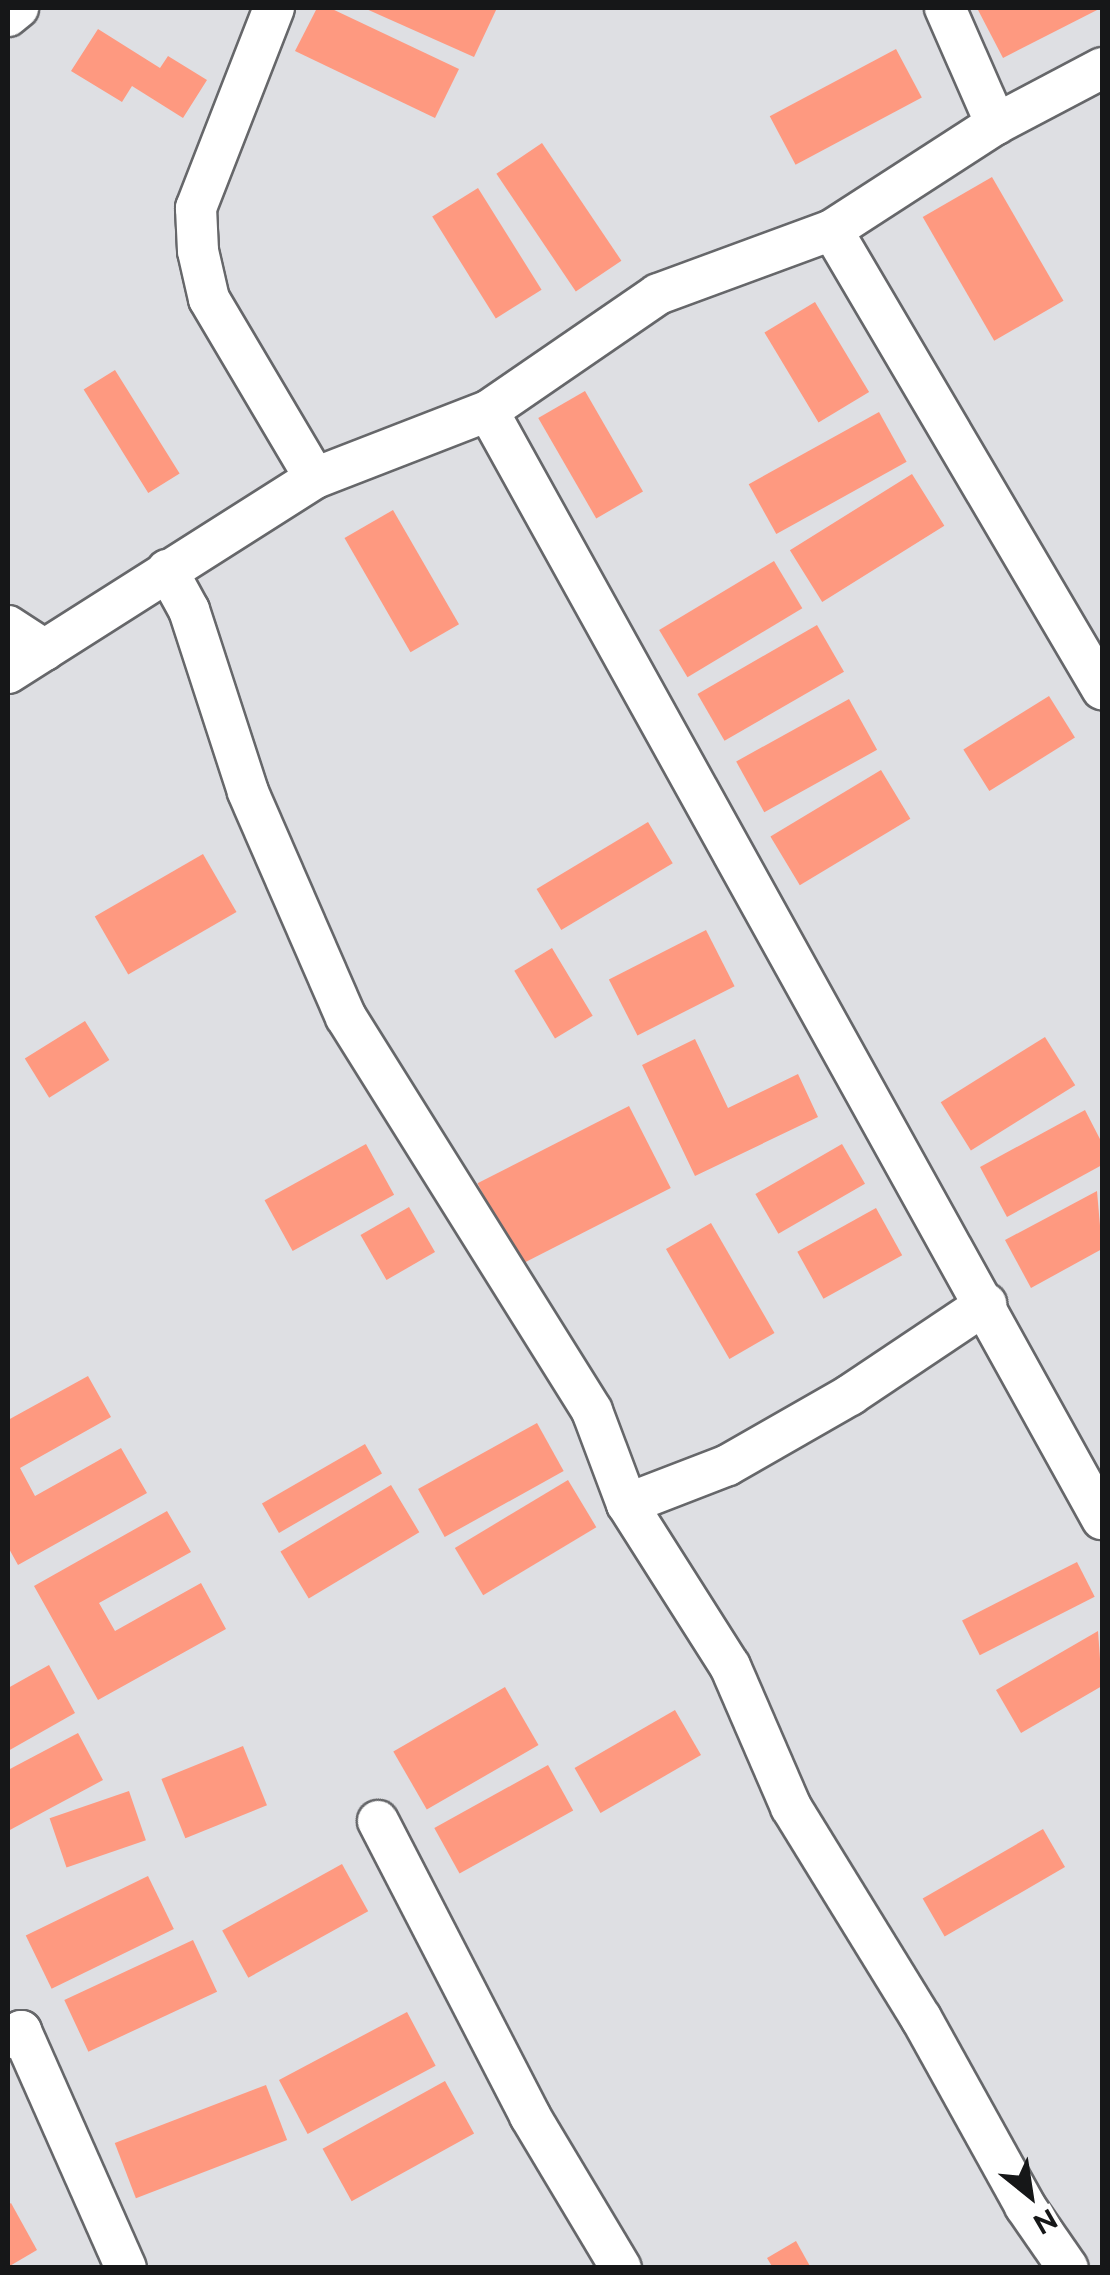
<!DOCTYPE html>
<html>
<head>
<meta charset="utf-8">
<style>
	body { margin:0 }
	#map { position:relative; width:1110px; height:2275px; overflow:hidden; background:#dedfe3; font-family:Raleway,sans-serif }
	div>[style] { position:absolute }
	.building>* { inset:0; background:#fe9980; transform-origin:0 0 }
	.roads { filter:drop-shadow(2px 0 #66676a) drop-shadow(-2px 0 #66676a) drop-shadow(0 2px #66676a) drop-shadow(0 -2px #66676a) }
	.street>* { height:40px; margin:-20px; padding:0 20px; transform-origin:20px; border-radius:20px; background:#fff }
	span { translate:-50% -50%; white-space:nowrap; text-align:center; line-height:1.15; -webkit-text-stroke:10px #fff; paint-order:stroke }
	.frame { position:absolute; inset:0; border:10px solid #161718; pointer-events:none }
	.north { position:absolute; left:980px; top:2145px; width:100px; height:100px; -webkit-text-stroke:8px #fff; paint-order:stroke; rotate:150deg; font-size:28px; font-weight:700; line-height:40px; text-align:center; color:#161718 }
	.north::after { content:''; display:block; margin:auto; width:35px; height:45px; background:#161718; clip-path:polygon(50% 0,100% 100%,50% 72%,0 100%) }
</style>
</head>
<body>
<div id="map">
	<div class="building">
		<i style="clip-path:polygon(317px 8px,330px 8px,459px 69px,435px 118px,295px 51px)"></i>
		<i style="clip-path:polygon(364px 8px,497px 8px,474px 57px)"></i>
		<i style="clip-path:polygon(977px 8px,1101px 8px,1003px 58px)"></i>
		<i style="clip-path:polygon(98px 29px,160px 68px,168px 56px,207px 80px,183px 118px,132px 86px,122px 102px,71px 71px)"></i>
		<i style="left:896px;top:49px;width:55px;height:143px;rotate:62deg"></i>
		<i style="left:542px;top:143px;width:142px;height:55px;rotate:56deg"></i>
		<i style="left:992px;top:177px;width:143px;height:80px;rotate:60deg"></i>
		<i style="left:478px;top:188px;width:120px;height:54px;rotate:58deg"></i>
		<i style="left:815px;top:302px;width:105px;height:59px;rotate:59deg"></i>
		<i style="left:115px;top:370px;width:122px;height:37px;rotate:58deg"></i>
		<i style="left:585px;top:391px;width:116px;height:54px;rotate:60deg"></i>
		<i style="left:879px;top:412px;width:57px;height:149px;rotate:61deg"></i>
		<i style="left:912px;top:474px;width:61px;height:144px;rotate:58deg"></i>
		<i style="left:393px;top:510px;width:132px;height:56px;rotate:60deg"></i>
		<i style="left:774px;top:561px;width:55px;height:134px;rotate:59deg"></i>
		<i style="left:817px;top:625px;width:54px;height:138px;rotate:60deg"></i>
		<i style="left:1049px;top:696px;width:49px;height:101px;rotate:58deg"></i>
		<i style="left:849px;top:699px;width:58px;height:129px;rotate:61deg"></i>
		<i style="left:881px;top:770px;width:57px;height:129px;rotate:59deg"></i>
		<i style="left:648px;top:822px;width:48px;height:130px;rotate:59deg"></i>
		<i style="left:203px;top:854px;width:67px;height:125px;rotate:60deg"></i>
		<i style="left:706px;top:930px;width:63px;height:109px;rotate:63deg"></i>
		<i style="left:552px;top:948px;width:79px;height:44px;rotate:59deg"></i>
		<i style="left:85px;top:1021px;width:46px;height:71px;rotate:58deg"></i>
		<i style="left:1045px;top:1037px;width:57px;height:123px;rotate:58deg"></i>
		<i style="clip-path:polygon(695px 1039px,728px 1108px,798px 1074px,818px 1117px,695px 1176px,642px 1065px)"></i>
		<i style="left:629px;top:1106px;width:92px;height:170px;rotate:63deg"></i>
		<i style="clip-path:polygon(1085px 1110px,1102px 1143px,1102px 1165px,1007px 1217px,980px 1167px)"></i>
		<i style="left:366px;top:1144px;width:58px;height:116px;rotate:61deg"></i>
		<i style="left:842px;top:1144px;width:46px;height:100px;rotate:60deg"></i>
		<i style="clip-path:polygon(1097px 1191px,1102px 1249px,1031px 1288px,1005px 1240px)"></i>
		<i style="left:409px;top:1207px;width:52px;height:56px;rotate:60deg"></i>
		<i style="left:876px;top:1208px;width:54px;height:90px;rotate:61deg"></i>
		<i style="left:711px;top:1223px;width:127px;height:52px;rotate:60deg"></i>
		<i style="clip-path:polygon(88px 1376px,111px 1417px,20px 1468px,35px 1496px,121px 1448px,147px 1493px,18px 1565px,8px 1547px,8px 1420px)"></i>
		<i style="left:537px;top:1423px;width:55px;height:136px;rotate:61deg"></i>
		<i style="left:365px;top:1444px;width:34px;height:119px;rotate:60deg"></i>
		<i style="left:568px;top:1480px;width:55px;height:132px;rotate:59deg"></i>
		<i style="left:391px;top:1485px;width:55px;height:129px;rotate:59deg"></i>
		<i style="clip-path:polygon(167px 1511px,191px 1552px,99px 1603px,115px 1631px,201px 1583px,226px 1629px,98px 1700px,34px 1586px)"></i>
		<i style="left:1077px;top:1562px;width:39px;height:129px;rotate:63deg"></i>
		<i style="clip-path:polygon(1098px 1631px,1102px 1686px,1021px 1733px,996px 1690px)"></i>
		<i style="clip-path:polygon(49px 1665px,75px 1713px,8px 1751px,8px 1688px)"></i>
		<i style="left:505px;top:1687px;width:67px;height:129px;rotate:60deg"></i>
		<i style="left:675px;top:1710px;width:52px;height:116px;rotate:60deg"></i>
		<i style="clip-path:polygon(78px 1733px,103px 1780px,8px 1831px,8px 1770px)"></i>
		<i style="left:243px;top:1746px;width:64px;height:88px;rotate:68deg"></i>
		<i style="left:548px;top:1765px;width:52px;height:130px;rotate:61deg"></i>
		<i style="left:129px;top:1791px;width:52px;height:84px;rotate:71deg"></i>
		<i style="left:1043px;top:1829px;width:44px;height:139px;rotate:60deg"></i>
		<i style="left:342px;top:1864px;width:54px;height:137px;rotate:61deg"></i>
		<i style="left:148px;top:1876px;width:59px;height:136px;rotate:64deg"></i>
		<i style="left:193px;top:1940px;width:57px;height:142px;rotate:65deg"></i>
		<i style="left:407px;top:2012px;width:61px;height:145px;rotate:62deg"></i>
		<i style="left:445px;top:2081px;width:60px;height:140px;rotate:61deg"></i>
		<i style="left:266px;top:2085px;width:59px;height:162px;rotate:69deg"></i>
		<i style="clip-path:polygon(11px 2203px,37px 2250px,8px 2267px,8px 2205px)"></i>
		<i style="clip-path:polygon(796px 2241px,811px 2268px,773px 2268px,767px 2258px)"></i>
	</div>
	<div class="roads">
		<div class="street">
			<i style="left:274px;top:8px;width:215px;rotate:111.3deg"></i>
			<i style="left:196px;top:208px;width:43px;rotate:87.3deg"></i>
			<i style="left:198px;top:251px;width:49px;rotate:77.1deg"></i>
			<i style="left:209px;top:299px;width:208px;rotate:59.4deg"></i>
			<i style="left:945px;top:8px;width:127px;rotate:66.3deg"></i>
			<i style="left:8px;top:16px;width:13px;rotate:-39deg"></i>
			<i style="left:832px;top:230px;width:533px;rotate:59.53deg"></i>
			<i style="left:488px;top:411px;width:1267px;rotate:61.01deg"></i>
			<i style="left:167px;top:570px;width:46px;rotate:61.2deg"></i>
			<i style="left:189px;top:610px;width:191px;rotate:72deg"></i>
			<i style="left:248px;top:792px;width:245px;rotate:66.5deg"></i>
			<i style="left:346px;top:1017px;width:464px;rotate:58deg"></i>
			<i style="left:592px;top:1411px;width:99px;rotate:69.4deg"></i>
			<i style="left:627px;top:1504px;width:192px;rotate:57.6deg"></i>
			<i style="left:730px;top:1666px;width:154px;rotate:66.6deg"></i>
			<i style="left:791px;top:1807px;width:248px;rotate:58.4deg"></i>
			<i style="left:921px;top:2018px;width:215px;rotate:61deg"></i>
			<i style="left:1025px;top:2206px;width:75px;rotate:55.3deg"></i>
			<i style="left:8px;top:626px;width:44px;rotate:33deg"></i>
			<i style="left:8px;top:673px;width:364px;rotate:-32.4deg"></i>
			<i style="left:315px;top:478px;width:186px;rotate:-21.2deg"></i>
			<i style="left:488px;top:411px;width:206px;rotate:-34.5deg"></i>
			<i style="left:658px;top:294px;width:185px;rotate:-20.2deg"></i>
			<i style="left:832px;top:230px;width:195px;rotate:-32.9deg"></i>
			<i style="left:996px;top:124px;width:120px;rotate:-27.8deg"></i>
			<i style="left:627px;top:1504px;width:108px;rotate:-21.1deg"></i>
			<i style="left:728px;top:1465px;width:141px;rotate:-29.8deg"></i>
			<i style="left:850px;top:1395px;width:164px;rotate:-33.8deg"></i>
			<i style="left:378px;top:1821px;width:332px;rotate:62.7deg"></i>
			<i style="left:530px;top:2116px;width:177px;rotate:59.1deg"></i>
			<i style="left:8px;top:2038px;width:15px;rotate:-28deg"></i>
			<i style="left:21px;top:2031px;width:259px;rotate:66.1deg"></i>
		</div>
	</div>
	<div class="frame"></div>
	<div class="north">N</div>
</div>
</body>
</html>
